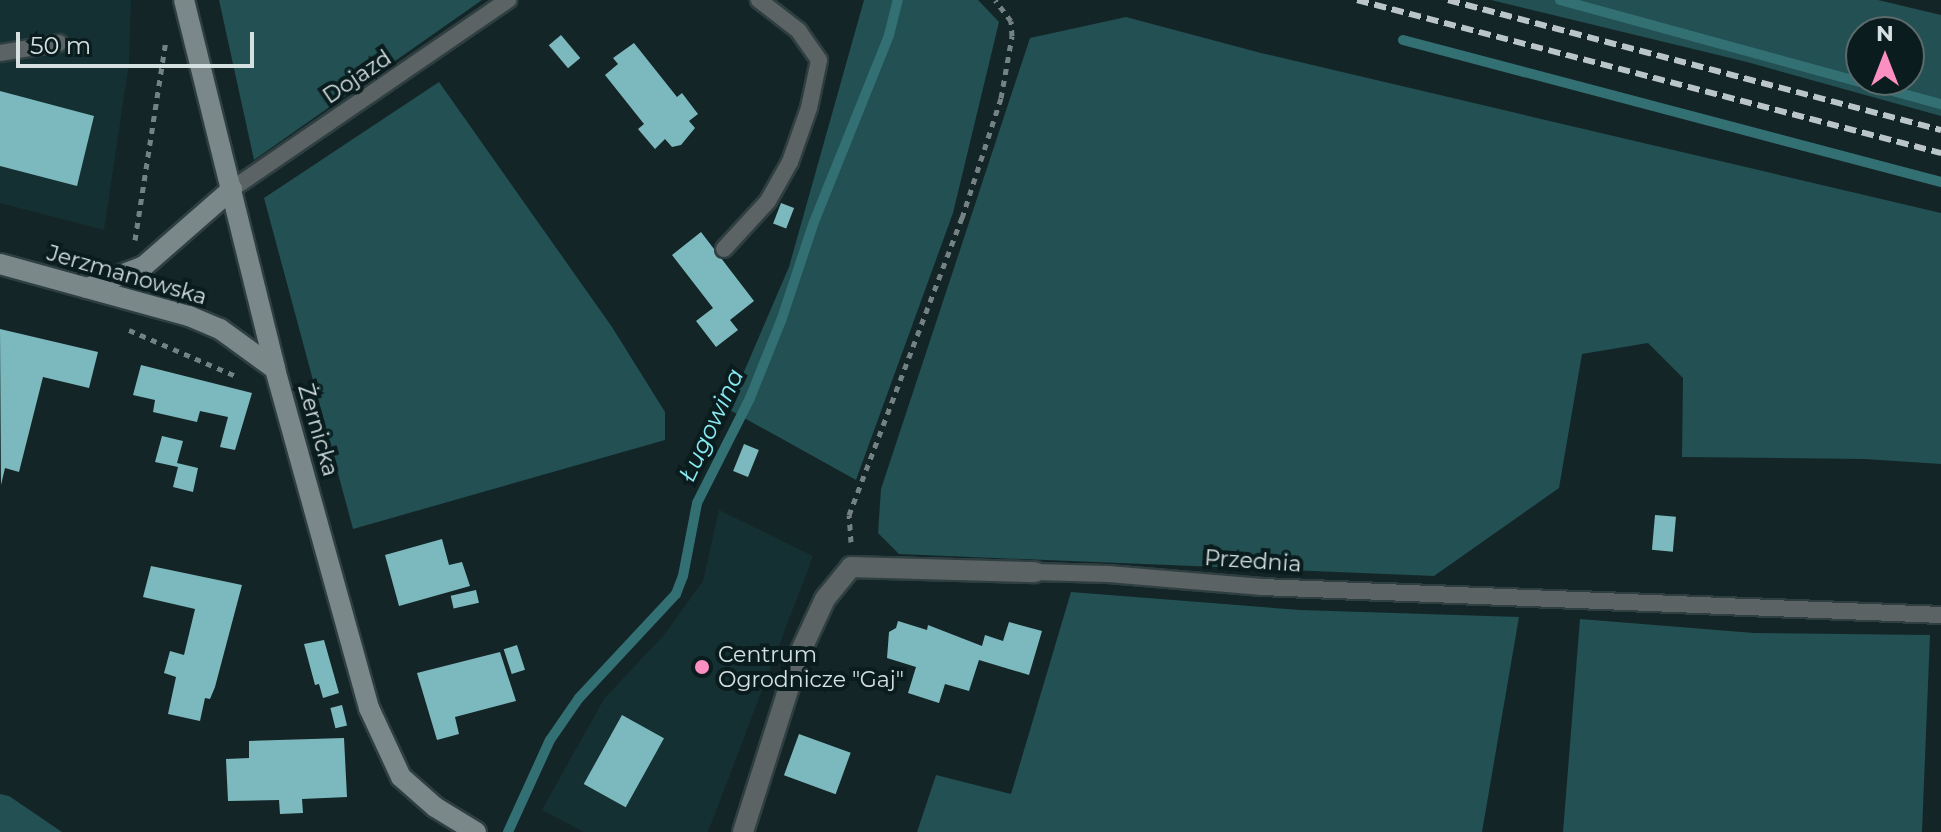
<!DOCTYPE html>
<html>
<head>
<meta charset="utf-8">
<style>
	body { margin:0 }
	#map { position:relative; width:1941px; height:832px; overflow:hidden; background:#142527; font-family:Montserrat,sans-serif }
	div>[style] { position:absolute }
	.built>* { inset:0; background:#153032 }
	.green>* { inset:0; background:#225053 }
	.stream>* { height:10px; margin:-5px; padding:0 5px; transform-origin:5px; border-radius:5px; background:#337074 }
	.building>* { inset:0; background:#7cb9be; transform-origin:0 0 }
	.path>* { height:5px; margin-top:-2.5px; transform-origin:0; background:repeating-linear-gradient(90deg,#748283 0 6px,transparent 0 12px) }
	.roads { filter:drop-shadow(2px 0 #2f3f41) drop-shadow(-2px 0 #2f3f41) drop-shadow(0 2px #2f3f41) drop-shadow(0 -2px #2f3f41) }
	.lane>* { height:16px; margin:-8px; padding:0 8px; transform-origin:8px; border-radius:8px; background:#5b6364 }
	.street>* { height:20px; margin:-10px; padding:0 10px; transform-origin:10px; border-radius:10px; background:#5b6364 }
	.secondary>* { height:20px; margin:-10px; padding:0 10px; transform-origin:10px; border-radius:10px; background:#7a8889 }
	.rail>* { height:6px; margin-top:-3px; transform-origin:0; background:repeating-linear-gradient(90deg,#bac5c7 0 12px,transparent 0 18px) }
	.dots>* { width:22px; height:22px; translate:-50% -50%; box-sizing:border-box; border:4px solid #0a1c1d; border-radius:50% }
	span { translate:-50% -50%; white-space:nowrap; text-align:center; line-height:1.15; -webkit-text-stroke:8px #0a1c1d; paint-order:stroke }
	.street-label { font-size:22px; color:#d5e0e1 }
	.poi-label { font-size:22px; color:#d5e0e1 }
	.left { translate:0 -50%; text-align:left }
	.water-label { font-size:24px; color:#88eaf2; font-style:italic }
	.north { position:absolute; left:1845px; top:16px; width:80px; height:80px; box-sizing:border-box; background:#0a1c1d; border:2px solid #5b6a6b; border-radius:50%; rotate:0deg; font-size:22px; font-weight:700; line-height:32px; text-align:center; color:#d5e0e1 }
	.north::after { content:''; display:block; margin:auto; width:28px; height:36px; background:#fc8fc1; clip-path:polygon(50% 0,100% 100%,50% 72%,0 100%) }
	.scale { position:absolute; left:16px; top:32px; width:238px; height:36px; box-sizing:border-box; border:4px solid #d5e0e1; border-top:0; padding-left:10px; font-size:24px; line-height:28px; white-space:nowrap; color:#d5e0e1; -webkit-text-stroke:6px #0a1c1d; paint-order:stroke }
</style>
</head>
<body>
<div id="map">
	<div class="built">
		<i style="clip-path:polygon(0 0,131px 0,129px 63px,104px 230px,0 203px)"></i>
		<i style="clip-path:polygon(719px 510px,813px 556px,708px 832px,584px 832px,542px 810px,604px 699px,664px 635px,703px 581px)"></i>
	</div>
	<div class="green">
		<i style="clip-path:polygon(219px 0,482px 0,254px 160px)"></i>
		<i style="clip-path:polygon(864px 0,978px 0,999px 22px,953px 213px,856px 480px,728px 409px,789px 267px)"></i>
		<i style="clip-path:polygon(evenodd,1491px 0,1878px 0,1941px 15px,1941px 116px,1747px 62px,1491px 0,1861px 32px,1909px 32px,1909px 80px,1861px 80px,1861px 32px)"></i>
		<i style="clip-path:polygon(1126px 17px,1261px 53px,1941px 213px,1941px 464px,1865px 459px,1682px 457px,1683px 378px,1648px 343px,1582px 354px,1559px 488px,1434px 576px,899px 554px,878px 533px,881px 489px,1030px 38px)"></i>
		<i style="clip-path:polygon(439px 82px,612px 327px,665px 412px,665px 440px,353px 529px,264px 198px)"></i>
		<i style="clip-path:polygon(1071px 592px,1300px 610px,1519px 617px,1482px 832px,917px 832px,936px 775px,1011px 794px)"></i>
		<i style="clip-path:polygon(1580px 619px,1754px 633px,1930px 635px,1922px 832px,1563px 832px)"></i>
		<i style="clip-path:polygon(0 794px,9px 796px,62px 832px,0 832px)"></i>
	</div>
	<div class="stream">
		<i style="left:1560px;top:0;width:395px;rotate:15.3deg"></i>
		<i style="left:1403px;top:40px;width:556px;rotate:14.79deg"></i>
		<i style="left:508px;top:832px;width:101px;rotate:-65.5deg"></i>
		<i style="left:550px;top:740px;width:51px;rotate:-55.4deg"></i>
		<i style="left:579px;top:698px;width:142px;rotate:-47deg"></i>
		<i style="left:676px;top:594px;width:19px;rotate:-69deg"></i>
		<i style="left:683px;top:576px;width:74px;rotate:-79.1deg"></i>
		<i style="left:697px;top:503px;width:118px;rotate:-63.2deg"></i>
		<i style="left:750px;top:398px;width:83px;rotate:-68.1deg"></i>
		<i style="left:781px;top:321px;width:104px;rotate:-71.6deg"></i>
		<i style="left:814px;top:222px;width:201px;rotate:-68.1deg"></i>
		<i style="left:889px;top:35px;width:36px;rotate:-76deg"></i>
	</div>
	<div class="building">
		<i style="left:561px;top:35px;width:30px;height:16px;rotate:50deg"></i>
		<i style="clip-path:polygon(634px 43px,677px 97px,682px 93px,698px 114px,689px 121px,695px 128px,681px 145px,672px 147px,665px 139px,655px 149px,638px 129px,644px 124px,605px 75px,618px 64px,613px 58px)"></i>
		<i style="clip-path:polygon(0 91px,94px 116px,77px 186px,0 166px)"></i>
		<i style="left:781px;top:203px;width:14px;height:22px;rotate:21deg"></i>
		<i style="clip-path:polygon(701px 232px,754px 301px,730px 320px,738px 330px,716px 347px,696px 321px,713px 308px,672px 255px)"></i>
		<i style="clip-path:polygon(0 329px,98px 352px,89px 388px,43px 377px,19px 472px,5px 468px,1px 485px)"></i>
		<i style="clip-path:polygon(141px 365px,252px 393px,235px 450px,220px 447px,228px 417px,200px 411px,197px 422px,153px 412px,155px 400px,133px 395px)"></i>
		<i style="clip-path:polygon(162px 436px,183px 441px,177px 463px,198px 468px,193px 492px,173px 487px,178px 467px,155px 462px)"></i>
		<i style="left:744px;top:444px;width:16px;height:29px;rotate:22deg"></i>
		<i style="left:1655px;top:515px;width:21px;height:35px;rotate:5deg"></i>
		<i style="clip-path:polygon(442px 539px,449px 565px,462px 562px,470px 586px,399px 606px,385px 555px)"></i>
		<i style="clip-path:polygon(151px 566px,242px 585px,215px 687px,210px 699px,205px 698px,200px 721px,168px 714px,176px 677px,164px 673px,170px 651px,184px 655px,195px 609px,143px 597px)"></i>
		<i style="left:476px;top:590px;width:13px;height:26px;rotate:77deg"></i>
		<i style="clip-path:polygon(898px 621px,927px 630px,928px 625px,982px 646px,985px 635px,1003px 641px,1009px 622px,1042px 631px,1029px 675px,979px 660px,969px 691px,945px 684px,939px 703px,908px 693px,916px 667px,887px 658px,889px 632px,896px 628px)"></i>
		<i style="clip-path:polygon(324px 640px,339px 693px,323px 698px,319px 684px,315px 685px,304px 644px)"></i>
		<i style="left:517px;top:645px;width:26px;height:14px;rotate:72deg"></i>
		<i style="clip-path:polygon(500px 652px,516px 701px,455px 717px,459px 734px,437px 740px,417px 673px)"></i>
		<i style="left:342px;top:705px;width:21px;height:12px;rotate:76deg"></i>
		<i style="left:622px;top:715px;width:48px;height:79px;rotate:29deg"></i>
		<i style="left:799px;top:734px;width:55px;height:44px;rotate:20deg"></i>
		<i style="clip-path:polygon(344px 738px,347px 797px,302px 799px,303px 813px,280px 814px,279px 800px,228px 801px,226px 759px,249px 758px,249px 741px)"></i>
	</div>
	<div class="path">
		<i style="left:135px;top:240px;width:202px;rotate:-81.2deg"></i>
		<i style="left:129px;top:330px;width:119px;rotate:23.3deg"></i>
		<i style="left:851px;top:542px;width:27px;rotate:-94deg"></i>
		<i style="left:849px;top:515px;width:318px;rotate:-69.2deg"></i>
		<i style="left:962px;top:218px;width:126px;rotate:-72deg"></i>
		<i style="left:1001px;top:98px;width:63px;rotate:-79.9deg"></i>
		<i style="left:1012px;top:36px;width:15px;rotate:-94deg"></i>
		<i style="left:1011px;top:21px;width:26px;rotate:-127deg"></i>
	</div>
	<div class="roads">
		<div class="lane">
			<i style="left:0;top:53px;width:60px;rotate:-9.6deg"></i>
			<i style="left:232px;top:189px;width:335px;rotate:-34.4deg"></i>
			<i style="left:724px;top:249px;width:65px;rotate:-47.5deg"></i>
			<i style="left:768px;top:201px;width:45px;rotate:-60.6deg"></i>
			<i style="left:790px;top:162px;width:57px;rotate:-70.6deg"></i>
			<i style="left:809px;top:108px;width:49px;rotate:-78.2deg"></i>
			<i style="left:819px;top:60px;width:35px;rotate:-125deg"></i>
			<i style="left:799px;top:31px;width:51px;rotate:-142.2deg"></i>
			<i style="left:1035px;top:572px;width:73px;rotate:1.6deg"></i>
			<i style="left:1108px;top:574px;width:155px;rotate:4.8deg"></i>
			<i style="left:1262px;top:587px;width:680px;rotate:2.36deg"></i>
		</div>
		<div class="street">
			<i style="left:743px;top:832px;width:186px;rotate:-72.4deg"></i>
			<i style="left:799px;top:655px;width:62px;rotate:-65.1deg"></i>
			<i style="left:825px;top:599px;width:41px;rotate:-50.9deg"></i>
			<i style="left:851px;top:567px;width:184px;rotate:1.6deg"></i>
		</div>
		<div class="secondary">
			<i style="left:184px;top:0;width:380px;rotate:76.1deg"></i>
			<i style="left:275px;top:369px;width:352px;rotate:74.5deg"></i>
			<i style="left:369px;top:708px;width:76px;rotate:65.1deg"></i>
			<i style="left:401px;top:777px;width:45px;rotate:41.4deg"></i>
			<i style="left:435px;top:807px;width:48px;rotate:31.4deg"></i>
			<i style="left:0;top:264px;width:196px;rotate:15.4deg"></i>
			<i style="left:189px;top:316px;width:34px;rotate:23deg"></i>
			<i style="left:220px;top:329px;width:68px;rotate:36deg"></i>
			<i style="left:87px;top:288px;width:61px;rotate:-21.1deg"></i>
			<i style="left:144px;top:266px;width:117px;rotate:-41.2deg"></i>
		</div>
	</div>
	<div class="rail">
		<i style="left:1357px;top:0;width:604px;rotate:14.68deg"></i>
		<i style="left:1448px;top:0;width:510px;rotate:14.77deg"></i>
	</div>
	<div class="dots">
		<i style="left:702px;top:667px;background:#fc8fc1"></i>
	</div>
	<div class="street-label">
		<span style="left:357px;top:77px;rotate:-34deg">Dojazd</span>
		<span style="left:127px;top:275px;rotate:16deg">Jerzmanowska</span>
		<span style="left:318px;top:430px;rotate:74deg">Żernicka</span>
		<span style="left:1253px;top:561px;rotate:4deg">Przednia</span>
	</div>
	<div class="poi-label">
		<span class="left" style="left:718px;top:667px">Centrum<br>Ogrodnicze "Gaj"</span>
	</div>
	<div class="water-label">
		<span style="left:711px;top:425px;rotate:-65deg">Ługowina</span>
	</div>
	<div class="north">N</div>
	<div class="scale">50 m</div>
</div>
</body>
</html>
